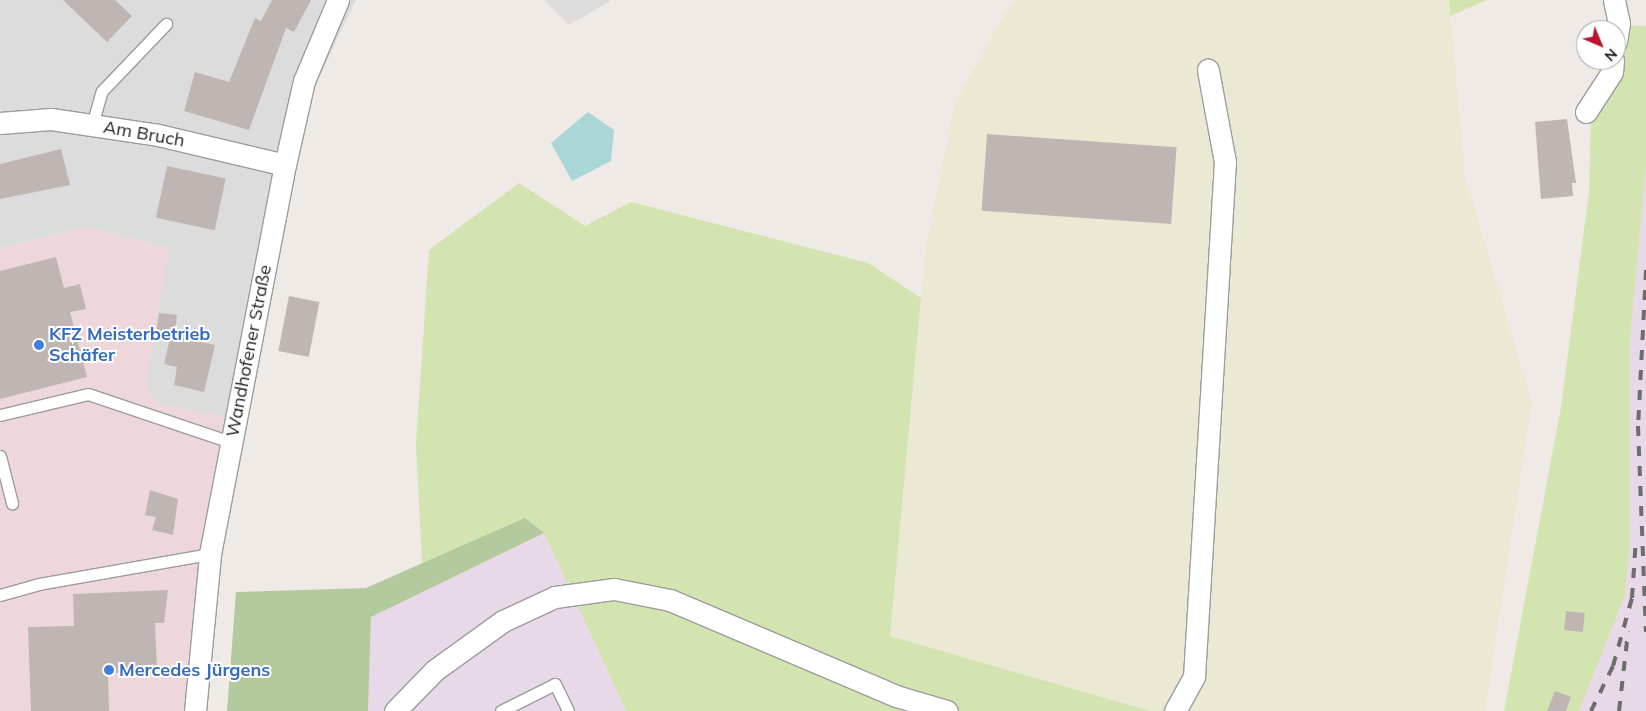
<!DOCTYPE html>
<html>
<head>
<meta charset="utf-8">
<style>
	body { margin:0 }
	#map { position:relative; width:1646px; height:711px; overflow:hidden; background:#efeae6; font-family:Mulish,sans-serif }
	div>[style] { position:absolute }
	.residential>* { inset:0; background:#dddcdc }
	.commercial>* { inset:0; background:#eed7da }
	.industrial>* { inset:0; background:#e7d9e7 }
	.farmland>* { inset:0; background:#ebe9d3 }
	.grass>* { inset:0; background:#d3e4b1 }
	.forest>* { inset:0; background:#b3ca9f }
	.water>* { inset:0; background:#abd6d8 }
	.building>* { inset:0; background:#bfb6b3; transform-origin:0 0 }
	.roads { filter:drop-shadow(1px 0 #9c9c9c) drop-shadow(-1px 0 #9c9c9c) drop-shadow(0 1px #9c9c9c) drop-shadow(0 -1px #9c9c9c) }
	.lane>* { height:11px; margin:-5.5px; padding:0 5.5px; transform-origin:5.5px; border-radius:5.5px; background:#fff }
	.street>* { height:21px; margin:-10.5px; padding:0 10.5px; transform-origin:10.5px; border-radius:10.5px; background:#fff }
	.rail>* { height:4px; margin-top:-2px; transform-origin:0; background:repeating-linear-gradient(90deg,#6d6d6d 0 10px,transparent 0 20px) }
	.dots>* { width:14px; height:14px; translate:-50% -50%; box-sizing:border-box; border:2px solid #fff; border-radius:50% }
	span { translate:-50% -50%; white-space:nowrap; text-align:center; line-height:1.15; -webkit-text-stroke:4px #fff; paint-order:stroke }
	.street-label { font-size:18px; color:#1f1f1f }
	.shop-label { font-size:18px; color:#366cbe; font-weight:700 }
	.left { translate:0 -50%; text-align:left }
	.north { position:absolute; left:1576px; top:20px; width:50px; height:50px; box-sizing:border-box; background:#fff; border:1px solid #a5a5a5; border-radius:50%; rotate:135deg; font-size:14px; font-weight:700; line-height:20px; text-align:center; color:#1f1f1f }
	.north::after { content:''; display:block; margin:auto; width:18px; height:22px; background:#ba1431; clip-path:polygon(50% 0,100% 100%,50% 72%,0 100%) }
</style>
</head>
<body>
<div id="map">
	<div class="residential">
		<i style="clip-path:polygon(0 0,356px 0,302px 113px,228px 417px,159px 405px,145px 387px,168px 248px,85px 227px,0 248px)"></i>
		<i style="clip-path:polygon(544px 0,612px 0,569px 25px)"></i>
	</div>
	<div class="commercial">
		<i style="clip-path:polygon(85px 227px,169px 248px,145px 387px,160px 405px,228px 417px,196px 711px,0 711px,0 248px)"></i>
	</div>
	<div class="industrial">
		<i style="clip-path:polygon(1646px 165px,1646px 711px,1579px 711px,1625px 595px,1630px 544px,1630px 341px)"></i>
		<i style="clip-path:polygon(544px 533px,626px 711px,368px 711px,371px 617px)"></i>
	</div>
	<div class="farmland">
		<i style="clip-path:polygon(1013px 0,1449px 0,1465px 176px,1532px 402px,1485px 711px,1150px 711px,890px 636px,926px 245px,955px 102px)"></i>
	</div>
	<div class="grass">
		<i style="clip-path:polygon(1449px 0,1487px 0,1450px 16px)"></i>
		<i style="clip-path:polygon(1622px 25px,1646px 26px,1646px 165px,1630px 341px,1630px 544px,1625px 595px,1579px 711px,1504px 711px,1561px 407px,1589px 192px,1591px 119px)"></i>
		<i style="clip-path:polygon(519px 183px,585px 226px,631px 202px,868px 263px,921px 298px,890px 636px,1150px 711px,626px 711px,544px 533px,422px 563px,416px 444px,429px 250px)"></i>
	</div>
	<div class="forest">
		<i style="clip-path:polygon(525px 518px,544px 533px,371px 617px,368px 711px,227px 711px,236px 592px,366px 588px)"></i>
	</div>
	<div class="water">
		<i style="clip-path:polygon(588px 112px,614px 130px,611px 161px,572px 181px,551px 143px)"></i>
	</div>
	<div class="building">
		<i style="clip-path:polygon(63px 0,115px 0,132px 16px,107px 42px)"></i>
		<i style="clip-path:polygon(272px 0,311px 0,294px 32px,286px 28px,249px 130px,184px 111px,195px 72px,229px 82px,255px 18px,261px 21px)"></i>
		<i style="clip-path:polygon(1567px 119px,1576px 183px,1572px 183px,1573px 196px,1541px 199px,1535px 122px)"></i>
		<i style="left:987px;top:134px;width:190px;height:77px;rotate:4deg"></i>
		<i style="clip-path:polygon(61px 149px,70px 185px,0 199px,0 164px)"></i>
		<i style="left:167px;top:166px;width:60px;height:53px;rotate:12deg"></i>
		<i style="clip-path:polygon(56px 257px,64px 288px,80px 284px,86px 309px,70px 312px,87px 377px,0 399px,0 271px)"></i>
		<i style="left:289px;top:296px;width:31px;height:56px;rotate:11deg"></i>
		<i style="clip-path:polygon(159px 313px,177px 315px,174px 336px,215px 345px,204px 392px,174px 385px,177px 367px,164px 364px,170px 338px,156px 336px)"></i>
		<i style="clip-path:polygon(150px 490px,178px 499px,173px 535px,152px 530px,156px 517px,145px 515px)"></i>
		<i style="clip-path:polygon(168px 590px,164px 623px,155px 623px,157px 671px,108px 673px,109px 711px,31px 711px,28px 627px,74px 626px,73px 594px)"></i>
		<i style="left:1566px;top:611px;width:19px;height:19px;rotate:6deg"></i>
		<i style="clip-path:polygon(1555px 691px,1571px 697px,1566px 711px,1547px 711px)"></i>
	</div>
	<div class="roads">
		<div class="lane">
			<i style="left:92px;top:125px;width:35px;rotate:-74deg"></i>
			<i style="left:102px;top:91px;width:93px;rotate:-46.3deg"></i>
			<i style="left:0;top:415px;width:90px;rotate:-13.4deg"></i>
			<i style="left:88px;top:394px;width:151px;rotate:18.6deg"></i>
			<i style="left:0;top:456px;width:49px;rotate:75.7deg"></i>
			<i style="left:0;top:595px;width:41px;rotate:-15.8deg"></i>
			<i style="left:39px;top:584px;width:174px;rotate:-10deg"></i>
			<i style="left:501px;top:711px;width:60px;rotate:-26.6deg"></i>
			<i style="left:555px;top:684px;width:30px;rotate:64deg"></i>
		</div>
		<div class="street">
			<i style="left:1614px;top:0;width:24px;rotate:78deg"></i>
			<i style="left:1619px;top:23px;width:19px;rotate:99deg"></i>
			<i style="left:1586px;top:112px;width:48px;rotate:-57deg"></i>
			<i style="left:1612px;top:72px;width:12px;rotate:-85deg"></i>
			<i style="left:0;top:123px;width:51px;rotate:-4.5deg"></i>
			<i style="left:51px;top:119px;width:108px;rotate:8.5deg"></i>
			<i style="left:158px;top:135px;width:130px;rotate:13.3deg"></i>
			<i style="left:195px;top:711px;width:158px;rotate:-84.5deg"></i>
			<i style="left:210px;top:554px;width:396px;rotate:-79.1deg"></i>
			<i style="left:285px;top:165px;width:86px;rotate:-77.3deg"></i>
			<i style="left:304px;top:81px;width:88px;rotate:-67.2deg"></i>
			<i style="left:395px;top:711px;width:57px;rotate:-45.7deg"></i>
			<i style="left:435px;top:670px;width:84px;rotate:-35.8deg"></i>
			<i style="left:503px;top:621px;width:57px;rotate:-24.8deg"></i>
			<i style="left:555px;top:597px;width:60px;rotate:-7.7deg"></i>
			<i style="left:614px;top:589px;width:57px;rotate:11.1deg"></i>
			<i style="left:670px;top:600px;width:246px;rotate:23deg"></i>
			<i style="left:896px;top:696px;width:53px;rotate:16.4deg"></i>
			<i style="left:1175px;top:711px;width:39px;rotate:-61deg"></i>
			<i style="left:1194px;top:677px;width:516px;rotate:-86.56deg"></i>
			<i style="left:1225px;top:162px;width:94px;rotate:-100.5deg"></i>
		</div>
	</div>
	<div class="rail">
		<i style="left:1646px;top:270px;width:156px;rotate:92.9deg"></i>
		<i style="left:1638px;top:426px;width:206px;rotate:87.8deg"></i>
		<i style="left:1591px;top:711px;width:50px;rotate:-63.9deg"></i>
		<i style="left:1613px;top:666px;width:71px;rotate:-74.4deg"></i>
		<i style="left:1632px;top:598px;width:60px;rotate:-86.2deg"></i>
		<i style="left:1619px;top:711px;width:80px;rotate:-83.5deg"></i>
	</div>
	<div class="dots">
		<i style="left:39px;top:345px;background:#3f7fe0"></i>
		<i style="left:109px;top:670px;background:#3f7fe0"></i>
	</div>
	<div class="street-label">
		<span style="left:144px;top:134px;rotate:10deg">Am Bruch</span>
		<span style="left:249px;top:351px;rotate:-79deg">Wandhofener Straße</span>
	</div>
	<div class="shop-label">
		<span class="left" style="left:49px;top:345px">KFZ Meisterbetrieb<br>Schäfer</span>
		<span class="left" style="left:119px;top:670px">Mercedes Jürgens</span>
	</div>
	<div class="north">N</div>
</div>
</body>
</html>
